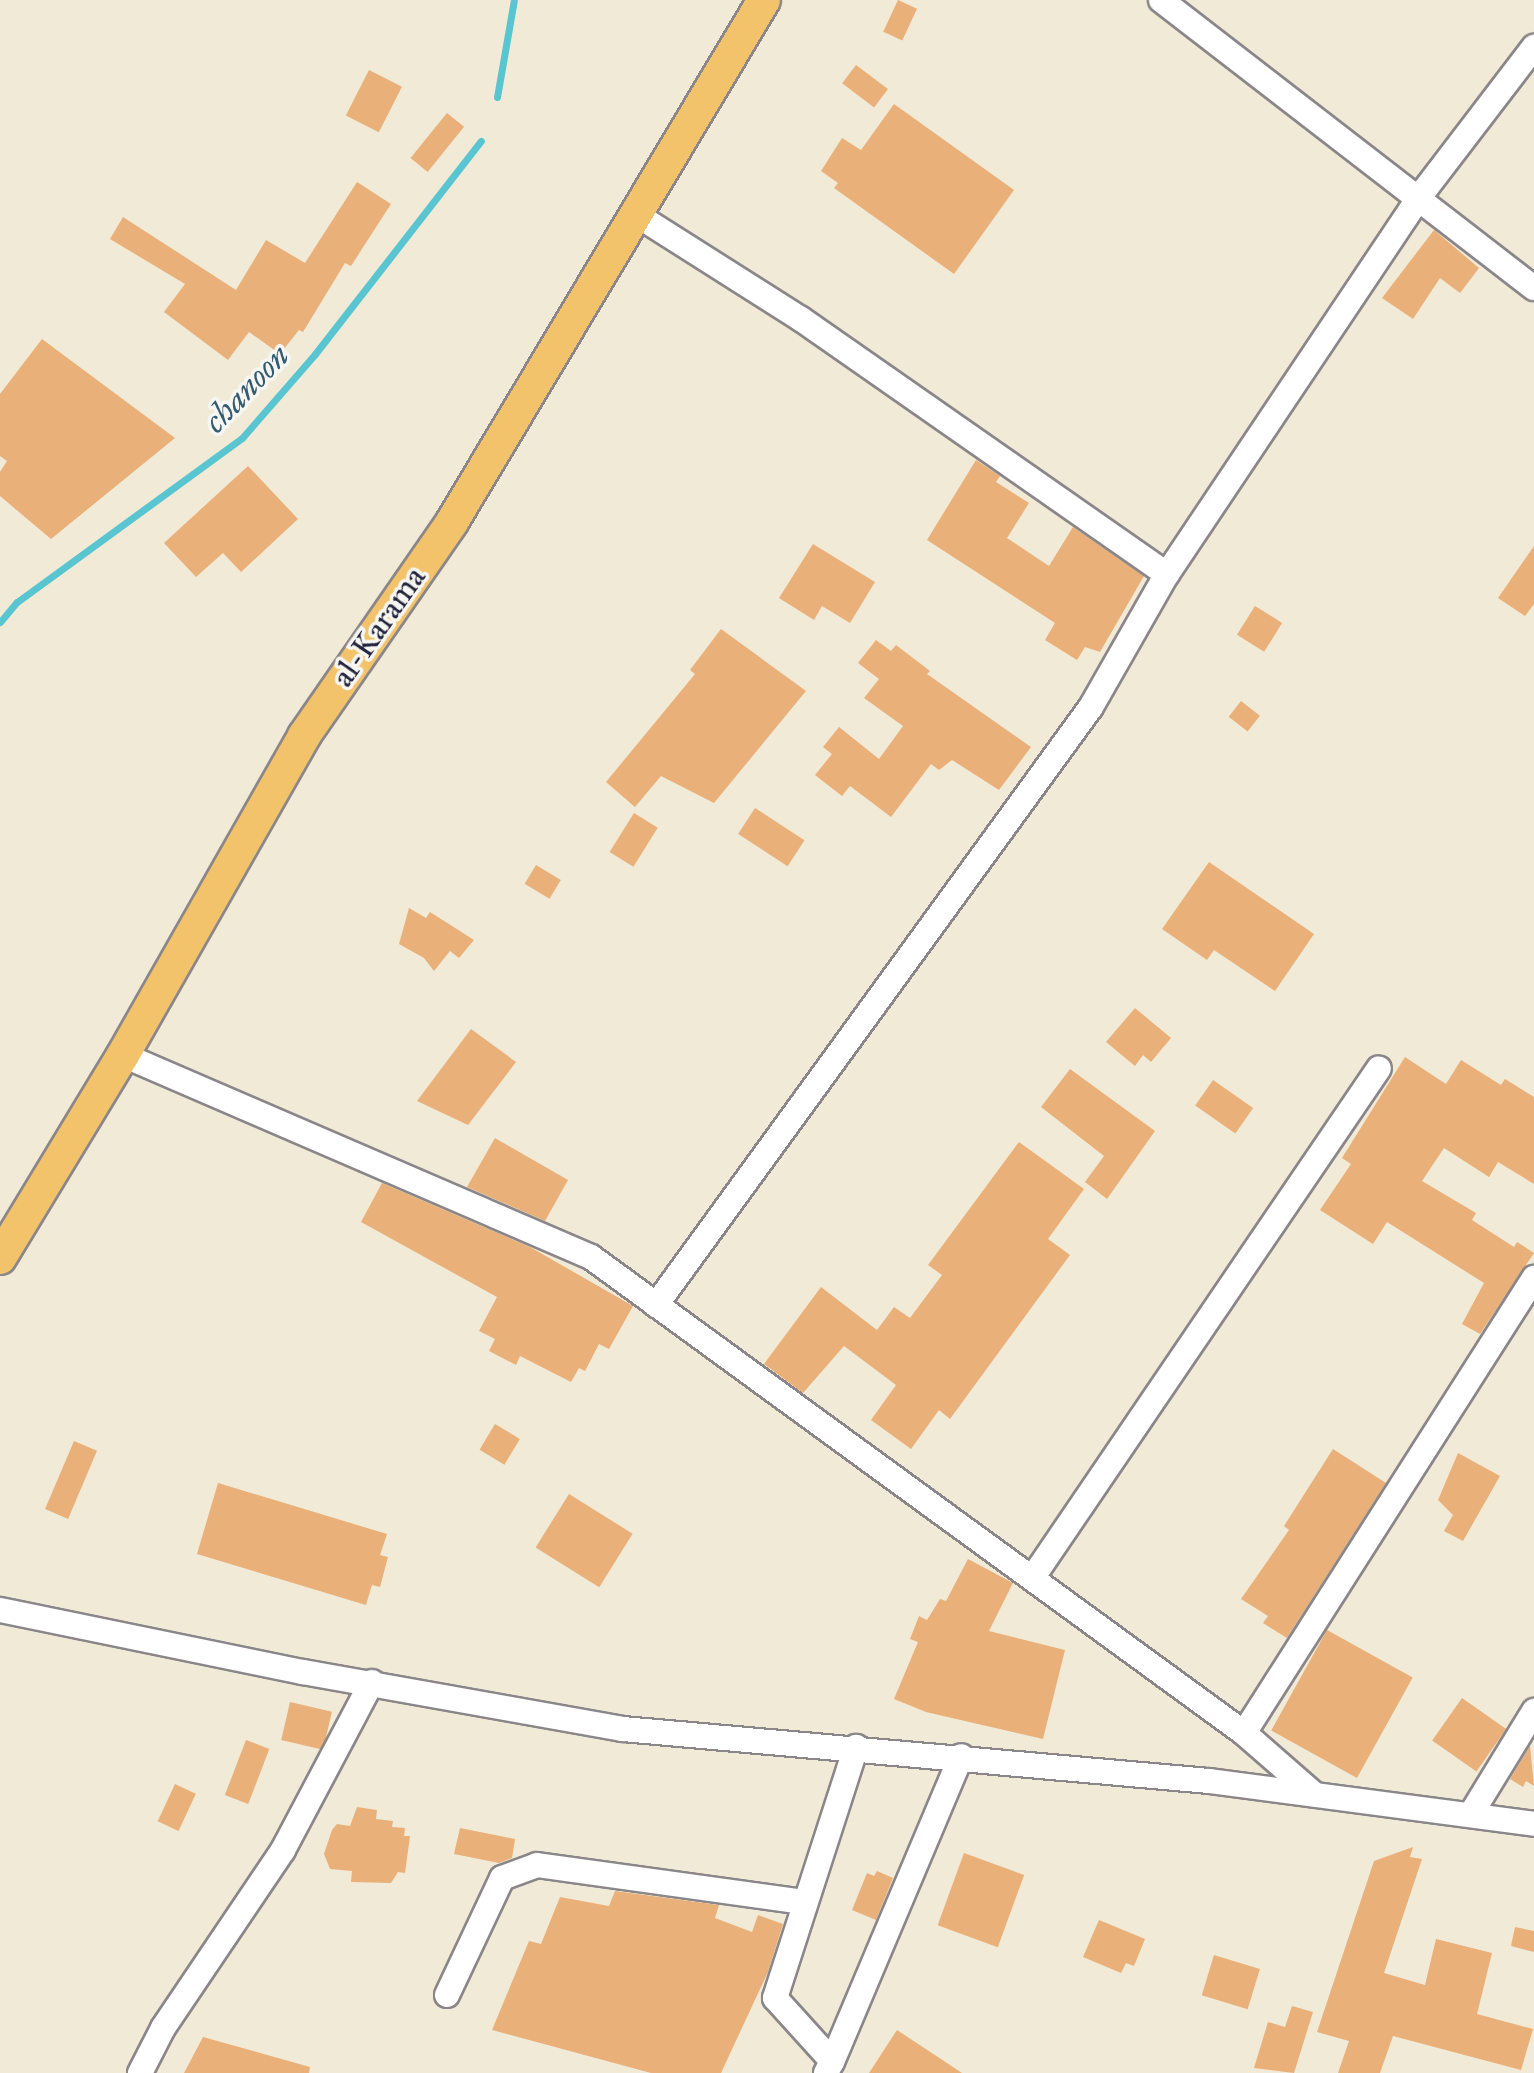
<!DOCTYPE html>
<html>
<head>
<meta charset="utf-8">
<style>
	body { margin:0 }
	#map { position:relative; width:1534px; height:2073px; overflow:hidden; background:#f1ead7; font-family:"IM FELL Great Primer",serif }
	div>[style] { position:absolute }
	.stream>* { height:7px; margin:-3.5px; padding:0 3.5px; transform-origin:3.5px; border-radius:3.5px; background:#59c5d1 }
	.building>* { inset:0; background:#e9b079; transform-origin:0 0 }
	.roads { filter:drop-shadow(2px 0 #8a8689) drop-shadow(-2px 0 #8a8689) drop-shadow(0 2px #8a8689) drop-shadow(0 -2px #8a8689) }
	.minor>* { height:24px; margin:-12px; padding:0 12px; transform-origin:12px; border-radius:12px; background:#fff }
	.major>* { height:32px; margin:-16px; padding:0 16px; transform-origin:16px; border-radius:16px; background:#f2c36a }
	span { translate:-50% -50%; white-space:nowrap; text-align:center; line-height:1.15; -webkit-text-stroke:7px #f6f6f2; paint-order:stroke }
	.street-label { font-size:32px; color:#22223b }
	.water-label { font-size:34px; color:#355b70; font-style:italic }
</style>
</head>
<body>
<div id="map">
	<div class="stream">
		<i style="left:497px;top:97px;width:98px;rotate:-80.1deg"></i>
		<i style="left:0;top:622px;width:26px;rotate:-50deg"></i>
		<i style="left:17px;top:602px;width:278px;rotate:-36.1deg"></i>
		<i style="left:242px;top:438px;width:111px;rotate:-49deg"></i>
		<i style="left:315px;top:354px;width:270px;rotate:-52.1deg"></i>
	</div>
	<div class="building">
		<i style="left:898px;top:0;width:21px;height:35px;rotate:25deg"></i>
		<i style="left:856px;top:65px;width:40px;height:23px;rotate:37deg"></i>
		<i style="left:369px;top:70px;width:37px;height:51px;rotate:27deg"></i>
		<i style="clip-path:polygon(894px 104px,1014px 190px,954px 274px,834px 188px,838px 183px,821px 171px,842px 138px,861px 150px)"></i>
		<i style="left:447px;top:113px;width:22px;height:58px;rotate:39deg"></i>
		<i style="clip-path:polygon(357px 182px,391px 204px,351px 266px,345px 263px,303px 332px,299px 330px,280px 354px,249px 332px,228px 360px,164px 312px,185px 284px,110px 239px,123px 217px,236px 290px,266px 240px,305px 263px)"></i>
		<i style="clip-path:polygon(1434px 230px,1479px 268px,1460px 293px,1440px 278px,1413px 319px,1382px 298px)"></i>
		<i style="clip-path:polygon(42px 339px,175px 438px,51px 539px,0 496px,0 472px,7px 461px,0 456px,0 394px)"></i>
		<i style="clip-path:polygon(976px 460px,1000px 476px,996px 482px,1029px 503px,1007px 538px,1049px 566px,1073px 527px,1144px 576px,1100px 652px,1085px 647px,1077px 660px,1045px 640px,1055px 623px,927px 540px)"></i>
		<i style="clip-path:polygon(248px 466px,298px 519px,241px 572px,223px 553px,196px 577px,164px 543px)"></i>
		<i style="clip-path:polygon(813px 544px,875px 582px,850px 623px,822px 606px,814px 620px,779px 598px)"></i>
		<i style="clip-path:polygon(1534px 546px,1534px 604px,1525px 616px,1498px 598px)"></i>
		<i style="left:1255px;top:606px;width:32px;height:34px;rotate:32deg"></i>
		<i style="clip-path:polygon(721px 629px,806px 691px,714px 803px,661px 776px,635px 807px,606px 782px,695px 674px,690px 670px)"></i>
		<i style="clip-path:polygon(876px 640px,891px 651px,896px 645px,930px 671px,927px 674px,1031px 747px,999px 790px,952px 760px,939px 770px,931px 764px,891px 817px,850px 786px,842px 796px,815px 775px,832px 754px,823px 747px,839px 727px,879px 759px,903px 726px,864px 698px,879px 679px,858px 663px)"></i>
		<i style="left:1241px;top:701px;width:24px;height:20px;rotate:38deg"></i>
		<i style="left:755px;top:808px;width:59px;height:31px;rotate:33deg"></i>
		<i style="left:634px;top:813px;width:28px;height:46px;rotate:32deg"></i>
		<i style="clip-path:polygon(1209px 862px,1314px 934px,1275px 991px,1214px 950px,1207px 960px,1162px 929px)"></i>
		<i style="left:536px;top:865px;width:29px;height:22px;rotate:31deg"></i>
		<i style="clip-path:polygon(409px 908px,426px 918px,430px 912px,474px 940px,459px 958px,450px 951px,434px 971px,424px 958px,399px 944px)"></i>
		<i style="clip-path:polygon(1135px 1008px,1171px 1038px,1151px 1062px,1143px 1055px,1135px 1066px,1106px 1042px)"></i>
		<i style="clip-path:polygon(471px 1029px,516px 1062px,468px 1125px,417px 1101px)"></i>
		<i style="clip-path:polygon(1405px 1057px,1446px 1084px,1461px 1060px,1501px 1085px,1505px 1079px,1534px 1097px,1534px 1184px,1498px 1162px,1489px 1177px,1444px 1148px,1422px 1181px,1476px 1213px,1472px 1220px,1514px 1247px,1517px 1242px,1534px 1253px,1480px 1334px,1462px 1324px,1484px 1283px,1387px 1222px,1373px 1244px,1320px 1210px,1351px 1164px,1342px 1158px)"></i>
		<i style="clip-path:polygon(1070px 1069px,1155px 1131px,1107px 1199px,1085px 1182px,1104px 1156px,1041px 1107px)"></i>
		<i style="left:1213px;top:1080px;width:49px;height:31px;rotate:35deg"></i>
		<i style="clip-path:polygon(495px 1138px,568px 1180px,545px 1221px,467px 1187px)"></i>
		<i style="clip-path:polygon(1019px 1142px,1084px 1189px,1048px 1239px,1070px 1255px,950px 1419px,939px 1410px,911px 1449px,871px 1420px,896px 1385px,844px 1346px,803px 1393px,764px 1364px,821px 1287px,877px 1330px,894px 1307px,910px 1318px,942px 1275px,928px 1265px)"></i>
		<i style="clip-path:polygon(382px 1183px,530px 1247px,633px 1306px,609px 1349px,599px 1344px,585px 1371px,579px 1368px,571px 1382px,520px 1356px,516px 1365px,489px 1351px,495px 1339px,479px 1331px,497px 1297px,361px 1222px)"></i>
		<i style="left:495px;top:1424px;width:29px;height:30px;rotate:31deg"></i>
		<i style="left:74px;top:1441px;width:25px;height:74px;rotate:23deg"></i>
		<i style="clip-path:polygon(1333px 1449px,1386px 1483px,1287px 1638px,1263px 1623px,1268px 1616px,1241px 1599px,1289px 1530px,1284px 1526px)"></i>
		<i style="clip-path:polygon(1458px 1453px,1500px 1476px,1463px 1541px,1444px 1531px,1453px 1515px,1438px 1500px)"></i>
		<i style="clip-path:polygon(218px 1483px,387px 1534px,380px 1555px,388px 1557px,380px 1587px,372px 1585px,366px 1605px,197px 1554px)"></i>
		<i style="left:569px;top:1494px;width:75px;height:63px;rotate:32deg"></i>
		<i style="clip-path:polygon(968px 1559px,1013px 1583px,989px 1631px,1065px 1650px,1043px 1739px,926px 1712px,894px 1699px,918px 1642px,910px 1639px,919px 1616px,927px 1620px,940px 1599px,946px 1601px)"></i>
		<i style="left:1327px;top:1630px;width:98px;height:115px;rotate:29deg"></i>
		<i style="left:1462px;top:1698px;width:54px;height:52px;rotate:35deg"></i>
		<i style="left:290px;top:1702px;width:43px;height:39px;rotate:13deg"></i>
		<i style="left:246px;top:1740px;width:25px;height:59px;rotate:21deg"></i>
		<i style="clip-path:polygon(1530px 1746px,1534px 1786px,1526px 1781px,1523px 1787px,1510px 1779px)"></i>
		<i style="left:175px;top:1784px;width:23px;height:41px;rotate:25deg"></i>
		<i style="clip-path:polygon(357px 1807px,377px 1810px,376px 1819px,393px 1821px,392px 1827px,405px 1828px,404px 1836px,410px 1836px,405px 1873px,398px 1872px,391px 1883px,351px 1882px,352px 1871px,330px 1869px,324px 1854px,332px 1830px,337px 1824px,350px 1826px)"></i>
		<i style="clip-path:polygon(460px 1828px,515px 1839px,512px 1858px,499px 1863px,454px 1854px)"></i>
		<i style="clip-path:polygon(1413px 1847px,1410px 1857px,1422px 1859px,1384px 1973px,1425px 1985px,1436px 1939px,1492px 1953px,1477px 2014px,1533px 2029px,1521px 2070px,1393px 2036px,1380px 2073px,1338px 2073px,1349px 2041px,1317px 2032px,1374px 1861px)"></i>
		<i style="left:964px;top:1853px;width:64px;height:77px;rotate:20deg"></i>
		<i style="clip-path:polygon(877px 1871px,893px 1878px,876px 1920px,852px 1910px,867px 1873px,874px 1876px)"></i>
		<i style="clip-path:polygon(615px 1891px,719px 1905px,715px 1918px,752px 1932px,758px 1915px,783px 1924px,768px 1972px,721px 2073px,651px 2073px,492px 2030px,529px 1941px,541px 1944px,560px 1897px,609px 1906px)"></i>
		<i style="clip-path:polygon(1099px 1920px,1145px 1939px,1134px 1966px,1126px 1963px,1121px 1973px,1083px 1957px)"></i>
		<i style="clip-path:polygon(1515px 1927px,1534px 1931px,1534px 1952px,1511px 1946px)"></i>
		<i style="left:1214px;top:1955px;width:48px;height:42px;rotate:17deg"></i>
		<i style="clip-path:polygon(1292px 2006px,1313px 2012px,1294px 2073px,1254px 2068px,1268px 2022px,1285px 2027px)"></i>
		<i style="clip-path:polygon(897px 2030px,962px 2073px,869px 2073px)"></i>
		<i style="clip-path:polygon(203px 2037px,310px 2067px,309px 2073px,184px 2073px)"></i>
	</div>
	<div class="roads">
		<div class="minor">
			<i style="left:1161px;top:0;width:471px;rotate:37.7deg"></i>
			<i style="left:637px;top:215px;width:194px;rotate:32.4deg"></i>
			<i style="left:801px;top:319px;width:446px;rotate:34.9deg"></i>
			<i style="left:123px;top:1055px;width:510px;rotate:23.35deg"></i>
			<i style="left:591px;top:1257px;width:808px;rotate:36.09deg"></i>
			<i style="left:1244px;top:1733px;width:93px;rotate:41.1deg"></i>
			<i style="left:656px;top:1305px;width:739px;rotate:-53.97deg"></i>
			<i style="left:1091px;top:707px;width:153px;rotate:-60.3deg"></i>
			<i style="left:1167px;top:574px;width:450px;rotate:-56.2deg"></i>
			<i style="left:1417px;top:200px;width:193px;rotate:-52.6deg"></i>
			<i style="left:1033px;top:1577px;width:615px;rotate:-55.79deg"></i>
			<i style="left:0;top:1610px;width:309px;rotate:11.6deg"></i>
			<i style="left:303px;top:1672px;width:325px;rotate:10.1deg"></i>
			<i style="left:623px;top:1729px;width:588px;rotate:5.07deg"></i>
			<i style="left:1209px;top:1781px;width:328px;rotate:7.5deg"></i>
			<i style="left:1244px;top:1733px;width:540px;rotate:-57.49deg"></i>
			<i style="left:1471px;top:1814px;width:121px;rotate:-58.5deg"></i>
			<i style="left:447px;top:1995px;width:129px;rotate:-64.8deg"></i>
			<i style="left:502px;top:1878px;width:37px;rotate:-20deg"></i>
			<i style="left:537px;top:1865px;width:270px;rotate:7.9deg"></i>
			<i style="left:832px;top:2062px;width:332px;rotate:-67.1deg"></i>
			<i style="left:140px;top:2073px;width:51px;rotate:-62.9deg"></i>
			<i style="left:163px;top:2028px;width:215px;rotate:-56deg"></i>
			<i style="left:283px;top:1850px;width:190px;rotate:-62.1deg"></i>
			<i style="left:826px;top:2073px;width:13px;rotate:-63deg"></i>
			<i style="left:832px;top:2061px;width:85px;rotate:-132.1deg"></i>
			<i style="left:775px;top:1998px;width:264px;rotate:-72.1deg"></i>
		</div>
		<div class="major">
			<i style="left:0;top:1258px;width:237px;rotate:-58.8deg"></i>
			<i style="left:123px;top:1055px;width:367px;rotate:-60.4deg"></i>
			<i style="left:304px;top:736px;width:260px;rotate:-55.3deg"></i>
			<i style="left:452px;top:522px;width:608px;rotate:-59.13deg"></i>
		</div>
	</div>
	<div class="street-label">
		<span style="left:379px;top:627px;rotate:-55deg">al-Karama</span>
	</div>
	<div class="water-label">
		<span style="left:246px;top:388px;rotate:-46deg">chanoon</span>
	</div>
</div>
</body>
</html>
